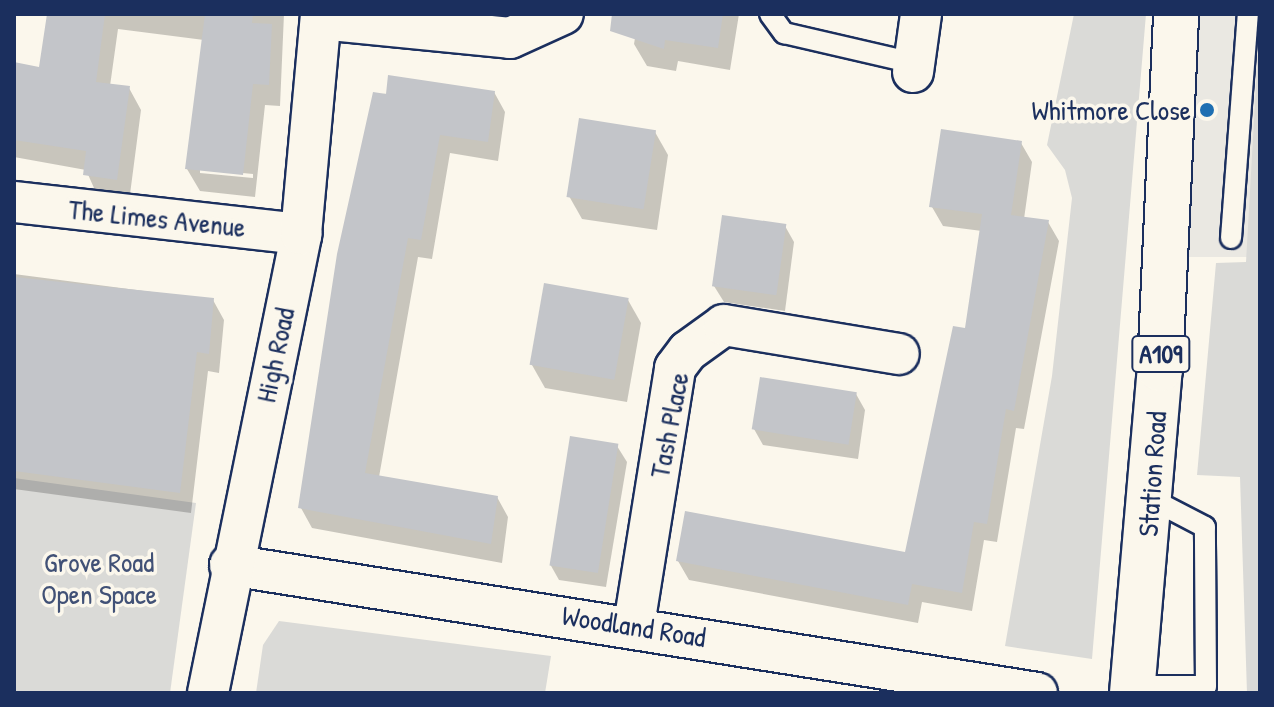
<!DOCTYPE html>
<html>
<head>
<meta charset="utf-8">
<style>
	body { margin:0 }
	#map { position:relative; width:1274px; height:707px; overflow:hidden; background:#fbf7ec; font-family:"Patrick Hand",sans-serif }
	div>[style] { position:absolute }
	.built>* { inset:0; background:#eae8e2; transform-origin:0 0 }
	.green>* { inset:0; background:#dadad7 }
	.shadow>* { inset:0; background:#0003 }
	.building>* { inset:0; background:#c3c5c9; transform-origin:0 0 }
	.roads { filter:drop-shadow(2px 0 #1b2f5e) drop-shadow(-2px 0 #1b2f5e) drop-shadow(0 2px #1b2f5e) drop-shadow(0 -2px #1b2f5e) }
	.service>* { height:20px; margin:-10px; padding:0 10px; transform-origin:10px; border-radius:10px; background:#fbf7ec }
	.minor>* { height:40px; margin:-20px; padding:0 20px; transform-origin:20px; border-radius:20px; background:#fbf7ec }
	.primary>* { height:44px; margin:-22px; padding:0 22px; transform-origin:22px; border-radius:22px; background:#fbf7ec }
	.dots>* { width:22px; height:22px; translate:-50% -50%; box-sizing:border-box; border:4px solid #fbf7ec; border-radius:50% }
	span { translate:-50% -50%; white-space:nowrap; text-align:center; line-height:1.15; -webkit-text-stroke:7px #fbf7ec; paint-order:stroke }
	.shield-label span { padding:2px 6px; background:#fbf7ec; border:2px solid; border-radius:6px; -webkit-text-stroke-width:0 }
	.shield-label { font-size:26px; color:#1b2f5e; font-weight:700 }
	.poi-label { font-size:28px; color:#1b2f5e }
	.right { translate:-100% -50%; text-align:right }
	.street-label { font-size:28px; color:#1b2f5e }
	.park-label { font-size:28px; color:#415176 }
	.frame { position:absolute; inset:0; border:16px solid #1b2f5e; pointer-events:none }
</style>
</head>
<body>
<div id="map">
	<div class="built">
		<i style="left:1176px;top:14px;width:84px;height:243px"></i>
	</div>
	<div class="green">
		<i style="clip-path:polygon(1074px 14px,1146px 14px,1092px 659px,1005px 646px,1052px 376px,1072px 198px,1065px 170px,1047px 145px)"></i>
		<i style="clip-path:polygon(1260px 14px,1260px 693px,1247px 693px,1240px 477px,1197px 475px,1216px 263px,1246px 262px)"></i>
		<i style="clip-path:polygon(14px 478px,196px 503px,170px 693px,14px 693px)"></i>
		<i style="clip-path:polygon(279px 621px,551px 656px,545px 693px,256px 693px,263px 645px)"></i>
	</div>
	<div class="shadow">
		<i style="clip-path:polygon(evenodd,49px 14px,284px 14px,280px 106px,265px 105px,255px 197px,200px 191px,187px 169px,204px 40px,118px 29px,110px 86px,129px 88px,141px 110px,129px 202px,98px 197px,86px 170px,14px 157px,14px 65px,41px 69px,49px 14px,200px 169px,253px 174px,253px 178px,200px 173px,200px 169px)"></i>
		<i style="clip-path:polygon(459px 14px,515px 14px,514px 23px)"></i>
		<i style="clip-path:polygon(639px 14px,739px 14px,730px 70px,678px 61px,676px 71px,647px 66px,634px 44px)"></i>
		<i style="clip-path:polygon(494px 92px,505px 112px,498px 161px,450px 153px,432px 259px,418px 257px,379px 477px,497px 497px,508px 517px,502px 563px,312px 528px,301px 508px,375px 94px)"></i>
		<i style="clip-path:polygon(655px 132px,668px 155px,657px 230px,582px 219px,569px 196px)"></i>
		<i style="clip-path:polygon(1021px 143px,1032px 162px,1024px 219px,1048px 222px,1059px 241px,1024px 429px,1016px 428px,997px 542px,984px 540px,972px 611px,922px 602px,918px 623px,689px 580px,678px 561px,907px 554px,967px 330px,982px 231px,943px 226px,932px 207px)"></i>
		<i style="clip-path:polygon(785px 226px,794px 242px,785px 311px,724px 302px,714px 286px)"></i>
		<i style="clip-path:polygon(14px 274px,213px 300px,224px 320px,219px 373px,208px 371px,191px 513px,14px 489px)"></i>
		<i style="clip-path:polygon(628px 300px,641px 323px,627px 402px,545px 388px,532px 365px)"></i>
		<i style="clip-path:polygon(856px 394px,865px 410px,858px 459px,763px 445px,754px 429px)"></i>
		<i style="clip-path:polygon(617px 446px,627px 462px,606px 587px,559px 580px,550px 564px)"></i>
	</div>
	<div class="building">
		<i style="clip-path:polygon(47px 14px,105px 14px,96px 82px,130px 86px,117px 180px,83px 175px,86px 151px,14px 140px,14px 62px,39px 67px)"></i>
		<i style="clip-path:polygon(205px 14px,253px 14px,252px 23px,272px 24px,269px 85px,253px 84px,243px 175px,185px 169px)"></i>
		<i style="clip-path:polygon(612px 14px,723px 14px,718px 48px,665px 40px,664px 49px,610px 31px)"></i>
		<i style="clip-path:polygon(388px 75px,495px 91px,488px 142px,440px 135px,421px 240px,408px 238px,365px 473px,498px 496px,491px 544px,298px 508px,337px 254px,373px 92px,386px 94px)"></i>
		<i style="left:579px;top:118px;width:78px;height:80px;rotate:9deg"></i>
		<i style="clip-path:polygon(941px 129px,1022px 141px,1011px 215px,1049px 220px,1014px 411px,1006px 409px,987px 524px,974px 522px,962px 593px,912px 584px,908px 605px,676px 561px,685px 511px,905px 552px,953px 326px,965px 328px,982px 214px,929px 207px)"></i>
		<i style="left:722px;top:215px;width:65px;height:72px;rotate:8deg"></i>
		<i style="clip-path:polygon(14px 277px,214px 298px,209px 354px,197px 352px,180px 493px,14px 471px)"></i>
		<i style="left:544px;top:283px;width:86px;height:83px;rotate:10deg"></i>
		<i style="left:760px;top:377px;width:98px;height:53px;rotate:9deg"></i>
		<i style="left:570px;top:436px;width:49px;height:131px;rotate:9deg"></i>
	</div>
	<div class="roads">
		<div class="service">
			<i style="left:770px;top:14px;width:24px;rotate:54deg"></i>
			<i style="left:784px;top:33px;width:133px;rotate:13deg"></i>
			<i style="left:1231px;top:238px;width:225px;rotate:-85.7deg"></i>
			<i style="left:1132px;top:686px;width:74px"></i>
			<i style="left:1206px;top:686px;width:159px;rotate:-90.4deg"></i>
			<i style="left:1205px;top:527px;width:61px;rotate:-152.6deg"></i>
		</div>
		<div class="minor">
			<i style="left:321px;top:19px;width:190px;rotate:5.7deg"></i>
			<i style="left:510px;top:38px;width:58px;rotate:-24.4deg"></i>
			<i style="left:913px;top:72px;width:59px;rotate:-82.1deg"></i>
			<i style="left:14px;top:202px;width:289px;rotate:6.4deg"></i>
			<i style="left:230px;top:565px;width:817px;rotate:9.01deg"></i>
			<i style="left:634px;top:625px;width:260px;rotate:-80.9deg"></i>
			<i style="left:675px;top:368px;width:21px;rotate:-53deg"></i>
			<i style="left:688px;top:351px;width:44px;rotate:-35.8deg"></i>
			<i style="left:724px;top:325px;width:177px;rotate:9.4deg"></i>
			<i style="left:208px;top:693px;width:468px;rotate:-78.5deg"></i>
			<i style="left:301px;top:234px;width:221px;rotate:-84.8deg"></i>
		</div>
		<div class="primary">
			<i style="left:1132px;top:693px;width:325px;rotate:-85.1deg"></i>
			<i style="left:1160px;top:369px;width:355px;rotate:-87.4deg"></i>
		</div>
	</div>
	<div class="dots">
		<i style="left:1207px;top:110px;background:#1f6fb2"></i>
	</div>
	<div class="shield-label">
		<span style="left:1161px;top:354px">A109</span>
	</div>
	<div class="poi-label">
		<span class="right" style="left:1191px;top:110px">Whitmore Close</span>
	</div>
	<div class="street-label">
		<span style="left:157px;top:218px;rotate:6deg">The Limes Avenue</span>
		<span style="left:275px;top:355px;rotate:-78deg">High Road</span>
		<span style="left:669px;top:425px;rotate:-79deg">Tash Place</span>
		<span style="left:1152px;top:474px;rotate:-86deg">Station Road</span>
		<span style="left:634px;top:626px;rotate:9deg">Woodland Road</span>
	</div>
	<div class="park-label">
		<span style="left:99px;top:578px">Grove Road<br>Open Space</span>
	</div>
	<div class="frame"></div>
</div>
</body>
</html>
